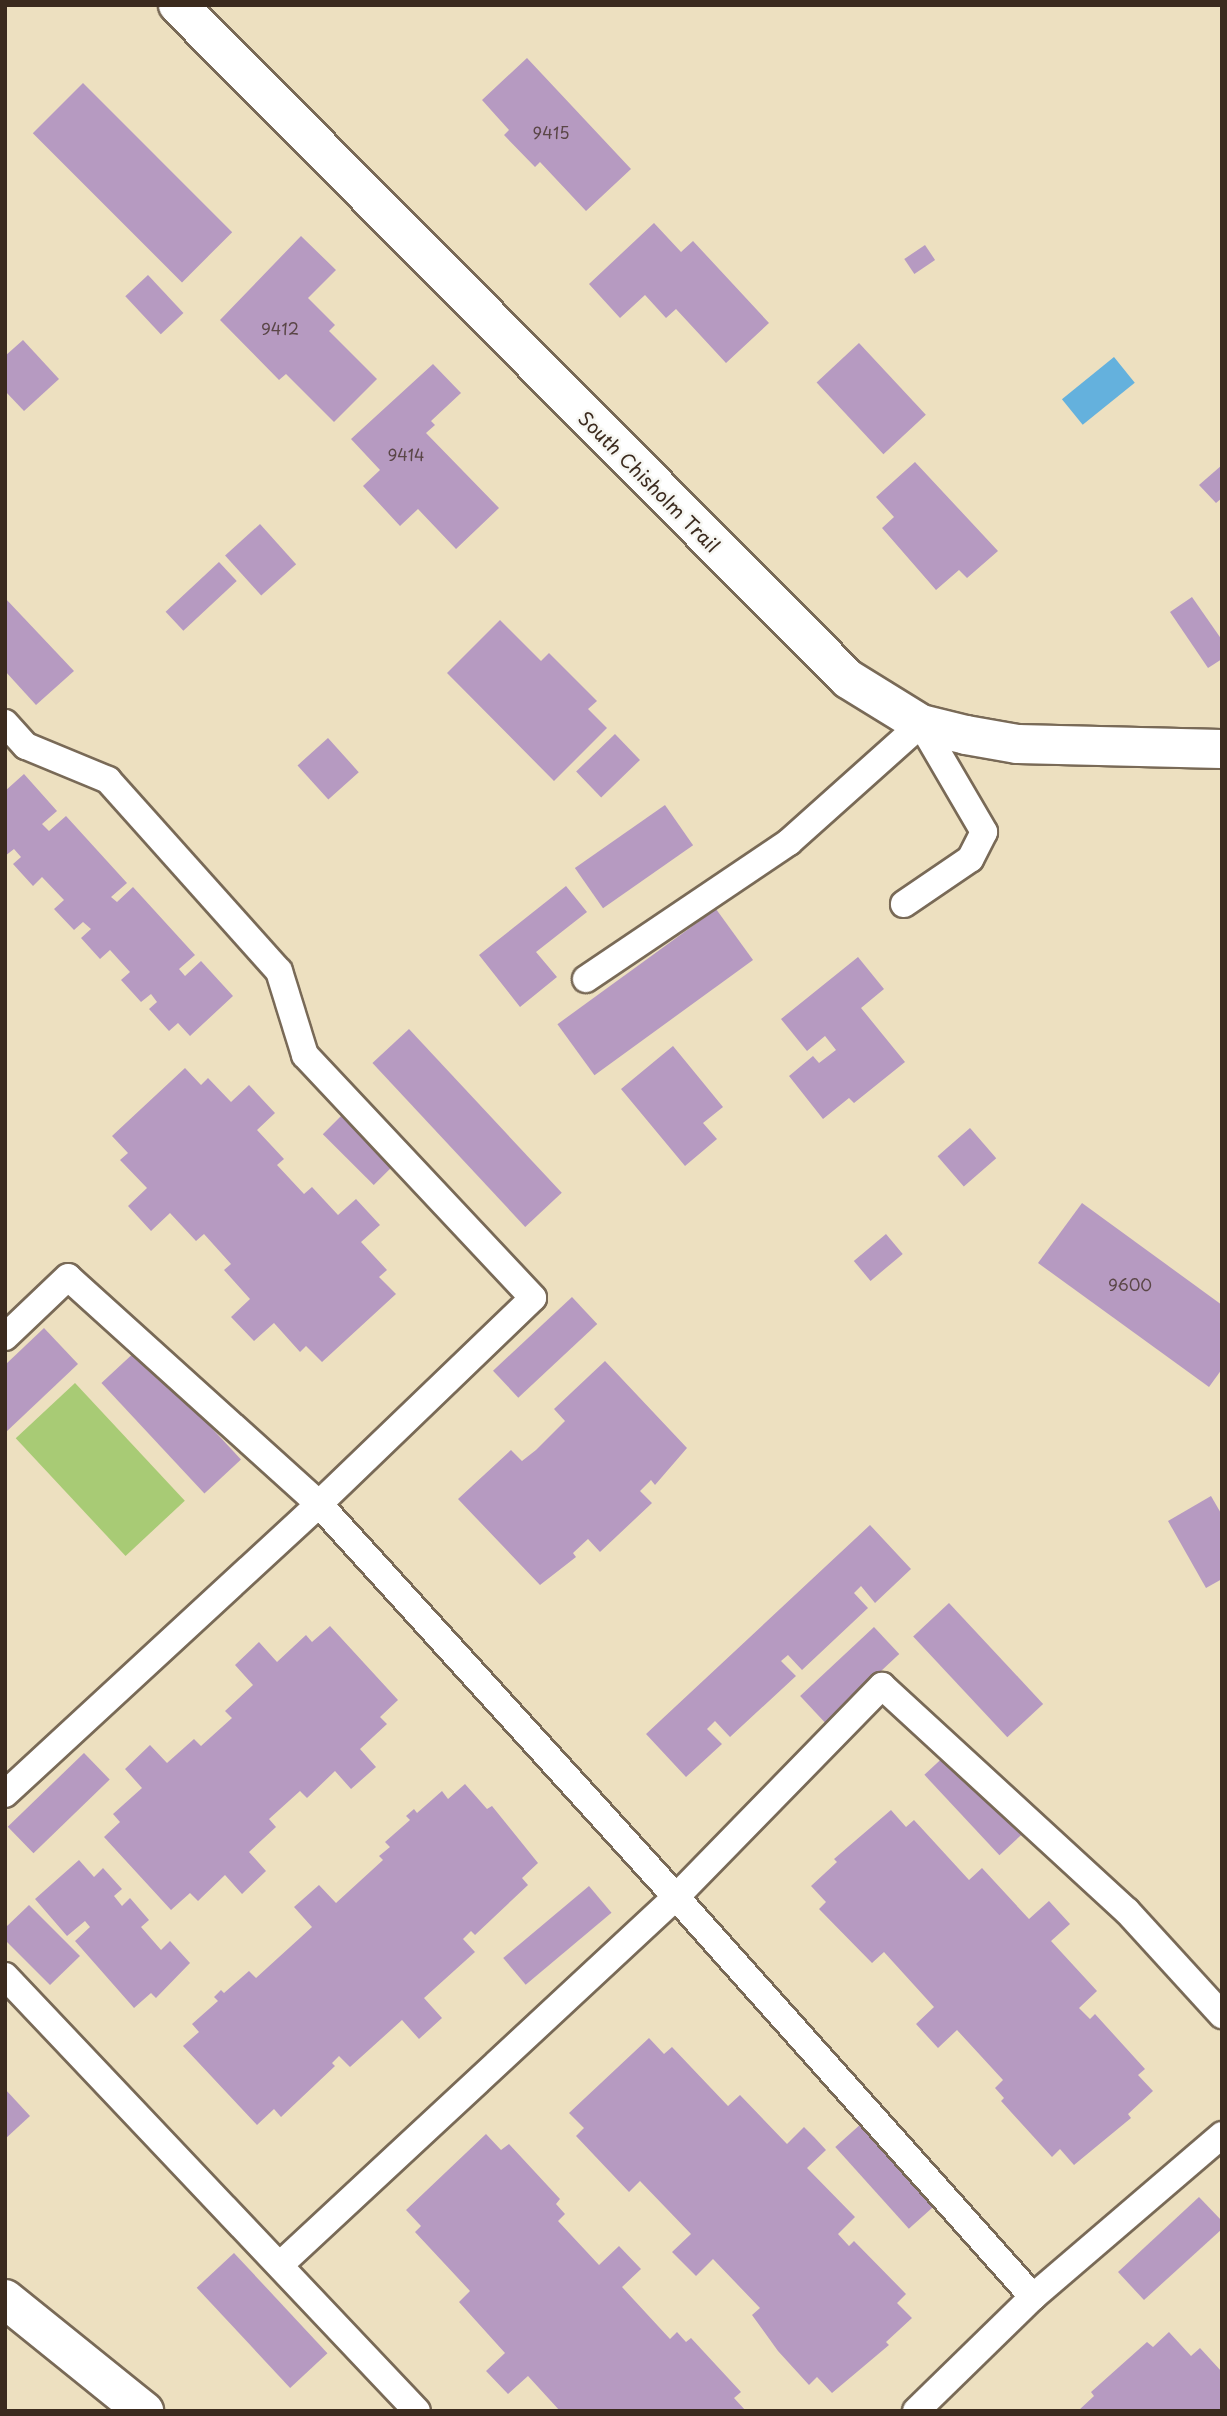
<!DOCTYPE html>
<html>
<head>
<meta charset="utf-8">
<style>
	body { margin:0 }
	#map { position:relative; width:1227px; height:2416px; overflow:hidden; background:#ede0c0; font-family:"Playpen Sans",sans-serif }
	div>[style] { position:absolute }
	.green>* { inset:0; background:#a8cb75; transform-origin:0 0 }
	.water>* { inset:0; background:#64b1dd; transform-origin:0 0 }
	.building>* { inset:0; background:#b69ac1; transform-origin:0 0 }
	.roads { filter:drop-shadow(2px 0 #796a57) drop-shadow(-2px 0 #796a57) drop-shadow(0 2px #796a57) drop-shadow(0 -2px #796a57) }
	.lane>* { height:26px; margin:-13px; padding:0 13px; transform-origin:13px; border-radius:13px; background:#fff }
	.street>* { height:38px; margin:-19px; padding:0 19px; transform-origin:19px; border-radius:19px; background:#fff }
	span { translate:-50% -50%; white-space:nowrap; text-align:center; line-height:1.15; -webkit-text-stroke:5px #f6f6f2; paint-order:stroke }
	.number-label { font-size:16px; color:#5a4647 }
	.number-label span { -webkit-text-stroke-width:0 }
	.street-label { font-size:19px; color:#3b2a1e }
	.frame { position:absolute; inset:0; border:7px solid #3b2a1e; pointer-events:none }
</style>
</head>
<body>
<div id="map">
	<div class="green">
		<i style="left:75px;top:1383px;width:161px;height:81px;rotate:47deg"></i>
	</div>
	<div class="water">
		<i style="left:1114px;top:357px;width:33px;height:67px;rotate:51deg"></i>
	</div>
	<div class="building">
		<i style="clip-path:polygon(527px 58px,631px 169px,586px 211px,540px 162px,535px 167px,504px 135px,509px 130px,482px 100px)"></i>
		<i style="left:83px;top:83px;width:211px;height:71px;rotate:45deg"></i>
		<i style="clip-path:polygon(654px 223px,681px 252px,693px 241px,769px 323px,726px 363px,676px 309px,666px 318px,645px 295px,620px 318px,589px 284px)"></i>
		<i style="clip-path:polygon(301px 236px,336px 270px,308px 298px,335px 325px,329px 331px,377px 379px,334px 422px,286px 374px,279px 380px,220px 320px)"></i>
		<i style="left:925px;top:245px;width:18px;height:25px;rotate:56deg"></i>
		<i style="left:148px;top:275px;width:52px;height:31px;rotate:47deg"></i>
		<i style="clip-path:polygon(23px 340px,59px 379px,24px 411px,5px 391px,5px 356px)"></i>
		<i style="left:859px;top:343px;width:98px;height:58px;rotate:47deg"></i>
		<i style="clip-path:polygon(433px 364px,461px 393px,431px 421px,435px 425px,426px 433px,499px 508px,456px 549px,418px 509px,400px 526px,363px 486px,380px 470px,351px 439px)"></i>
		<i style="clip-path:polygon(915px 462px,998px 551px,967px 578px,959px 570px,936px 590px,882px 528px,894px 517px,876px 497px)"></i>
		<i style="clip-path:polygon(1222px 465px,1222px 498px,1216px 503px,1199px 485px)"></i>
		<i style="left:260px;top:524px;width:54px;height:47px;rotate:48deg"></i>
		<i style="left:219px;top:562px;width:26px;height:73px;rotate:47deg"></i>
		<i style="clip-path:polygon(1192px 597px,1222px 640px,1222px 659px,1208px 668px,1170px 612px)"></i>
		<i style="clip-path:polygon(5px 598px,74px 671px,36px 705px,5px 671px)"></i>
		<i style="clip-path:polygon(500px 620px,541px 661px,549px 653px,597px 701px,588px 709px,607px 728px,554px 781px,447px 673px)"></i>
		<i style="left:615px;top:734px;width:36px;height:54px;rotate:46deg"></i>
		<i style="left:328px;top:738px;width:46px;height:41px;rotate:48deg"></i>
		<i style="clip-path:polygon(24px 774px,57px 811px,42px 824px,49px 831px,66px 816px,127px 883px,111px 897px,117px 902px,133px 887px,195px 955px,179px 969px,185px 976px,201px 961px,233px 996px,190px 1036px,178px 1023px,169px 1031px,149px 1009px,157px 1002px,151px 994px,141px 1002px,121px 980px,130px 972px,110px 950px,100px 959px,81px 938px,91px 929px,83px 922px,74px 930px,54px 909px,64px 900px,42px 877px,33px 886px,13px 864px,21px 857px,14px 849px,5px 856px,5px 791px)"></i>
		<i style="left:665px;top:805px;width:49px;height:110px;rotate:55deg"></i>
		<i style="clip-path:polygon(566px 886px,587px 912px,536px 952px,557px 977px,520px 1007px,479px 955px)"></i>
		<i style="left:716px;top:909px;width:63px;height:196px;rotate:54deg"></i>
		<i style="clip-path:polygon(858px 957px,884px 989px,861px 1008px,905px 1062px,854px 1103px,849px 1098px,823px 1119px,789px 1076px,813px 1056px,819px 1063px,836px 1050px,825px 1036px,807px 1051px,781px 1019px)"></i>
		<i style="left:409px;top:1029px;width:224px;height:50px;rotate:47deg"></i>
		<i style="clip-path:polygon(673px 1046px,723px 1107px,703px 1123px,717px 1139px,685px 1166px,621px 1089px)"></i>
		<i style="clip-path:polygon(185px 1068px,201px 1085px,208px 1078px,231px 1102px,249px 1085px,275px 1113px,257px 1130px,284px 1159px,277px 1165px,304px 1194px,312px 1187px,338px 1215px,356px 1199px,380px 1225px,361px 1242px,387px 1270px,379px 1277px,396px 1294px,322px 1362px,306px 1346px,300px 1352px,274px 1323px,254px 1341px,231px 1317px,250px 1299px,224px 1270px,231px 1264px,204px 1234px,196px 1241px,170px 1213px,151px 1231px,128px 1206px,147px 1188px,120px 1160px,128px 1153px,112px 1136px)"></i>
		<i style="left:349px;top:1108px;width:72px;height:37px;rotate:45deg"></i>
		<i style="left:970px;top:1128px;width:40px;height:43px;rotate:49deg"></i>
		<i style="clip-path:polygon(1082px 1203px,1222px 1305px,1222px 1369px,1209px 1387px,1038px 1263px)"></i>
		<i style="left:886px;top:1234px;width:26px;height:42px;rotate:50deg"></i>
		<i style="left:572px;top:1297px;width:37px;height:108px;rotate:47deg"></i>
		<i style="clip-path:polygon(44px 1328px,78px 1364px,5px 1433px,5px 1365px)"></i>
		<i style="left:138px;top:1349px;width:151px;height:50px;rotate:47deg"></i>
		<i style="clip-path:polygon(605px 1361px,687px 1448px,655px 1485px,651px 1480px,640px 1491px,652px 1503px,600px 1552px,588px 1539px,573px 1553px,576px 1557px,540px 1585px,458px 1499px,511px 1450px,522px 1461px,536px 1450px,565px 1421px,554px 1409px)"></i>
		<i style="clip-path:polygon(1211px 1496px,1222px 1515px,1222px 1579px,1206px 1588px,1168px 1521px)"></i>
		<i style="clip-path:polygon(870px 1525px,911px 1569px,875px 1603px,861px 1586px,854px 1593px,868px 1608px,802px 1670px,788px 1655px,781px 1661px,796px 1676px,730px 1737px,715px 1721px,707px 1729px,722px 1744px,686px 1777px,646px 1734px)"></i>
		<i style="left:949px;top:1603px;width:138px;height:49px;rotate:47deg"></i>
		<i style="clip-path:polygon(330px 1626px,398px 1700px,380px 1717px,387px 1724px,360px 1749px,376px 1767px,351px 1789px,335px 1771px,307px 1798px,300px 1791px,269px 1819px,276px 1827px,249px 1852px,266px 1871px,242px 1894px,225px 1875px,198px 1901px,190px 1893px,171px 1910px,104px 1837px,120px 1822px,113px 1814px,142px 1788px,125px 1769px,150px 1745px,167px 1763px,194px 1739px,201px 1746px,232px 1718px,225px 1711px,253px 1685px,235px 1665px,259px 1642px,277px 1662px,306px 1635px,312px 1642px)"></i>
		<i style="left:874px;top:1627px;width:37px;height:101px;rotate:47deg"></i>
		<i style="left:950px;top:1751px;width:110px;height:35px;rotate:47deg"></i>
		<i style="left:84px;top:1753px;width:37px;height:106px;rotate:46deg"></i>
		<i style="clip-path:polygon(465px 1784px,487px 1809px,492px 1806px,538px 1863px,522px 1878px,528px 1885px,475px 1935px,471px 1931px,463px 1939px,475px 1952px,424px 1998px,442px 2018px,419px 2039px,402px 2020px,350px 2067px,339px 2056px,332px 2063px,335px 2066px,281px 2117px,274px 2109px,257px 2125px,183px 2046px,199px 2032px,192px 2024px,218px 2001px,214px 1997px,221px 1990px,224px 1993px,249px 1971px,256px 1978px,312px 1927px,294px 1907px,319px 1885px,336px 1903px,383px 1860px,379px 1856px,390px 1847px,385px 1842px,410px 1820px,406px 1816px,414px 1809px,417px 1813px,442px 1791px,448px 1799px)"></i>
		<i style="clip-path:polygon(891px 1810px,906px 1827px,914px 1820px,969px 1880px,982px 1868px,1029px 1919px,1049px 1901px,1070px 1924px,1051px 1941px,1097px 1991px,1079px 2008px,1090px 2019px,1095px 2014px,1145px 2069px,1138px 2075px,1153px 2091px,1128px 2114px,1131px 2118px,1074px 2165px,1060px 2149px,1052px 2157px,1001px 2101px,1004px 2098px,995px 2088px,1003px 2080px,957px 2030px,938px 2048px,916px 2024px,934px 2007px,884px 1952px,872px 1963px,819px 1909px,826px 1902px,811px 1886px,837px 1862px,834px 1859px)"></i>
		<i style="clip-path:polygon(79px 1860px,94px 1877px,103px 1868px,122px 1889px,114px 1896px,122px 1906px,130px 1898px,149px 1920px,141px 1927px,161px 1950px,170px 1941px,190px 1963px,156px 1998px,151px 1993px,134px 2008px,75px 1941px,90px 1927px,85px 1921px,67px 1936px,35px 1899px)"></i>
		<i style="left:589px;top:1886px;width:35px;height:112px;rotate:50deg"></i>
		<i style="clip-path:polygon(29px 1905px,80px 1956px,50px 1985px,5px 1940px,5px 1928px)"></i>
		<i style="clip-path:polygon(649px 2038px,664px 2054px,672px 2047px,728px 2106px,740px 2095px,787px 2144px,804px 2127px,814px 2137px,826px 2150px,807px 2168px,855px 2217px,838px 2234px,849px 2246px,854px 2241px,906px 2294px,897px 2303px,912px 2318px,886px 2342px,889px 2345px,832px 2393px,817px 2377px,809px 2385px,778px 2351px,752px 2315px,760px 2308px,713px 2259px,696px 2276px,672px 2252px,691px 2234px,640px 2181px,629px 2192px,576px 2136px,584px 2128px,569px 2113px)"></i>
		<i style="clip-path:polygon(5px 2089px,30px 2116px,5px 2139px)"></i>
		<i style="left:862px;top:2123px;width:110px;height:36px;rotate:48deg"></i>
		<i style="clip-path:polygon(486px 2134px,501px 2150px,509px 2144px,560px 2199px,556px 2204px,565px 2214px,558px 2221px,599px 2265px,619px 2246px,641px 2269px,622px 2287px,670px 2339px,677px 2332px,686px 2342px,691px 2338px,741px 2392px,734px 2398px,746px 2411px,560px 2411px,528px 2376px,508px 2394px,486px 2371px,505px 2353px,459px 2302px,470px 2291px,415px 2232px,421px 2226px,406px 2210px)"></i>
		<i style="clip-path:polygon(1199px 2197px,1222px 2221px,1222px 2229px,1144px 2300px,1118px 2272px)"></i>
		<i style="left:234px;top:2253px;width:137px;height:51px;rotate:47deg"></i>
		<i style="clip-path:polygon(1169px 2332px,1191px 2356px,1200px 2348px,1222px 2372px,1222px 2411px,1078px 2411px,1094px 2396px,1091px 2392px,1147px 2342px,1153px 2347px)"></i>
	</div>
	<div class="roads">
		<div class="lane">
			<i style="left:5px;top:723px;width:31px;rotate:48deg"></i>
			<i style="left:26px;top:746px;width:89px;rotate:22.5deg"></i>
			<i style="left:108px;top:780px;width:256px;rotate:48.2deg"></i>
			<i style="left:279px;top:971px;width:88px;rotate:72.8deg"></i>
			<i style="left:305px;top:1055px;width:333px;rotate:46.8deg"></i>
			<i style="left:533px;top:1298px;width:297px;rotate:136.1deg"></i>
			<i style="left:319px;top:1504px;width:338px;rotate:-137.9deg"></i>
			<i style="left:68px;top:1277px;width:87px;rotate:136.4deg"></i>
			<i style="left:586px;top:979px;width:245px;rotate:-34deg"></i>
			<i style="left:789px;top:842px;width:177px;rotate:-41.8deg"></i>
			<i style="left:921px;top:724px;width:125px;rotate:59.7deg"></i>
			<i style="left:984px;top:832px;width:30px;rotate:117deg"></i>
			<i style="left:970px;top:859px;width:80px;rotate:145.7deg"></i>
			<i style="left:5px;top:1794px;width:427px;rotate:-42.7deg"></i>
			<i style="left:319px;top:1504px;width:531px;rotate:47.75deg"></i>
			<i style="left:676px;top:1897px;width:295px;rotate:-45.7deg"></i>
			<i style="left:882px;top:1686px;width:333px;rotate:42.6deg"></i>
			<i style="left:1127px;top:1911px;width:141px;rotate:47.6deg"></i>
			<i style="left:5px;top:1976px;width:599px;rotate:46.56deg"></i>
			<i style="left:281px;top:2264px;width:539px;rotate:-42.9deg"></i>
			<i style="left:676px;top:1897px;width:536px;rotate:48.25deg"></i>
			<i style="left:1033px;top:2297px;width:249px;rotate:-40.6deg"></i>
			<i style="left:916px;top:2411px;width:163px;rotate:-44.3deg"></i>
		</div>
		<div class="street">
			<i style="left:178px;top:5px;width:950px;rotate:45.17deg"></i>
			<i style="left:848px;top:679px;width:86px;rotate:31.7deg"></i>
			<i style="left:921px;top:724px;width:46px;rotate:13.7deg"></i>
			<i style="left:966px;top:735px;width:52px;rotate:10deg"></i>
			<i style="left:1017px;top:744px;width:205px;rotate:1.4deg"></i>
			<i style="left:5px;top:2299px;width:179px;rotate:38.9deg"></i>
		</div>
	</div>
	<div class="number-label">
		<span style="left:551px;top:132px">9415</span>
		<span style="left:280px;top:328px">9412</span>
		<span style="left:406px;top:454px">9414</span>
		<span style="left:1130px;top:1284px">9600</span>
	</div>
	<div class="street-label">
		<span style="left:649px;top:482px;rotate:45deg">South Chisholm Trail</span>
	</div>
	<div class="frame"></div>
</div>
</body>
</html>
